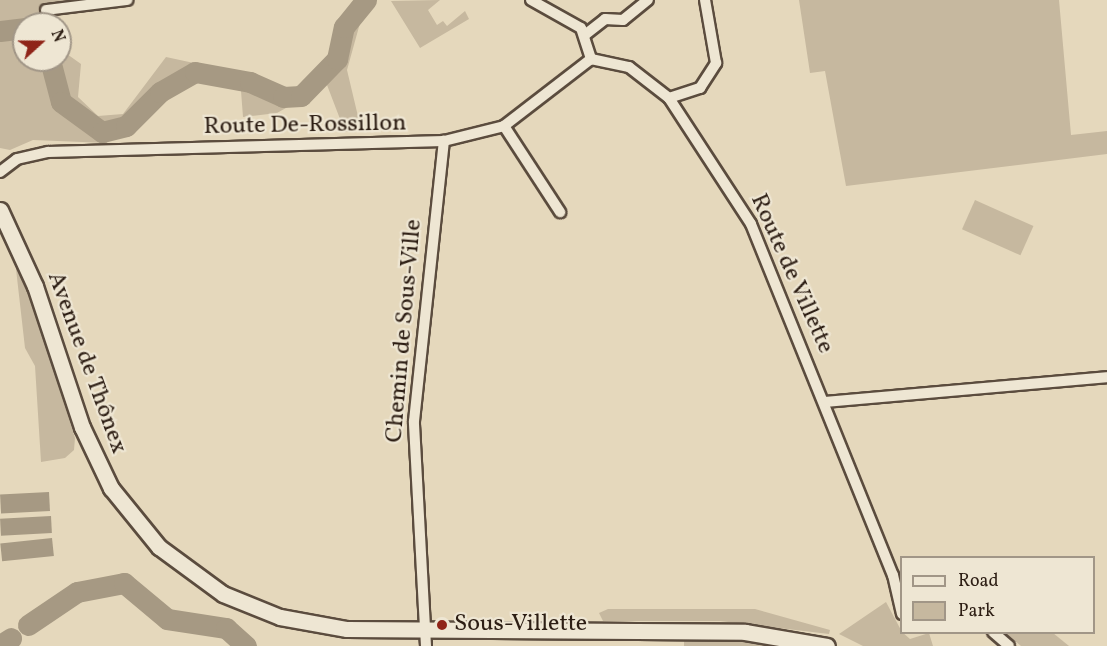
<!DOCTYPE html>
<html>
<head>
<meta charset="utf-8">
<style>
	body { margin:0 }
	#map { position:relative; width:1107px; height:646px; overflow:hidden; background:#e5d8bc; font-family:Vollkorn,serif }
	div>[style] { position:absolute }
	.green>* { inset:0; background:#c6b89f; transform-origin:0 0 }
	.water>* { inset:0; background:#a69983; transform-origin:0 0 }
	.river>* { height:21px; margin:-10.5px; padding:0 10.5px; transform-origin:10.5px; border-radius:10.5px; background:#a69983 }
	.roads { filter:drop-shadow(2px 0 #5b4c3e) drop-shadow(-2px 0 #5b4c3e) drop-shadow(0 2px #5b4c3e) drop-shadow(0 -2px #5b4c3e) }
	.street>* { height:10px; margin:-5px; padding:0 5px; transform-origin:5px; border-radius:5px; background:#eee6d3 }
	.secondary>* { height:15px; margin:-7.5px; padding:0 7.5px; transform-origin:7.5px; border-radius:7.5px; background:#eee6d3 }
	.dots>* { width:16px; height:16px; translate:-50% -50%; box-sizing:border-box; border:3px solid #eee6d3; border-radius:50% }
	span { translate:-50% -50%; white-space:nowrap; text-align:center; line-height:1.15; -webkit-text-stroke:4.5px #eee6d3; paint-order:stroke }
	.street-label { font-size:24px; color:#2d1e14 }
	.poi-label { font-size:24px; color:#2d1e14 }
	.left { translate:0 -50%; text-align:left }
	.legend { position:absolute; left:900px; top:556px; width:195px; height:78px; box-sizing:border-box; background:#eee6d3; border:2px solid #a19687; margin:0; padding:8px 10px; list-style:none; font-size:18px; color:#2d1e14 }
	.legend li { display:flex; align-items:center; gap:12px; height:30px }
	.legend b { width:30px; border:2px solid #a19687 }
	.north { position:absolute; left:12px; top:12px; width:60px; height:60px; box-sizing:border-box; background:#eee6d3; border:2px solid #a19687; border-radius:50%; rotate:69deg; font-size:16px; font-weight:700; line-height:24px; text-align:center; color:#2d1e14 }
	.north::after { content:''; display:block; margin:auto; width:21px; height:27px; background:#8f2418; clip-path:polygon(50% 0,100% 100%,50% 72%,0 100%) }
</style>
</head>
<body>
<div id="map">
	<div class="green">
		<i style="clip-path:polygon(0 0,108px 0,45px 4px,52px 24px,24px 24px,24px 60px,60px 60px,60px 49px,81px 64px,78px 97px,98px 116px,123px 114px,166px 57px,231px 71px,271px 100px,320px 74px,349px 11px,362px 16px,347px 70px,361px 129px,345px 132px,327px 85px,277px 113px,243px 117px,241px 91px,202px 79px,160px 100px,128px 137px,107px 137px,107px 143px,33px 140px,10px 150px,0 148px)"></i>
		<i style="clip-path:polygon(440px 0,428px 10px,437px 25px,443px 21px,447px 26px,465px 11px,469px 19px,420px 48px,391px 1px)"></i>
		<i style="clip-path:polygon(799px 0,1059px 0,1071px 135px,1107px 131px,1107px 154px,846px 186px,825px 71px,810px 73px)"></i>
		<i style="left:975px;top:200px;width:64px;height:32px;rotate:24deg"></i>
		<i style="clip-path:polygon(21px 268px,75px 438px,74px 450px,65px 458px,41px 462px,35px 366px,25px 348px,16px 269px)"></i>
		<i style="clip-path:polygon(886px 602px,902px 632px,910px 639px,929px 633px,933px 646px,863px 646px,839px 634px)"></i>
		<i style="clip-path:polygon(608px 609px,755px 609px,830px 630px,829px 634px,720px 621px,603px 621px,599px 613px)"></i>
		<i style="clip-path:polygon(1006px 633px,1053px 633px,1069px 646px,1021px 646px)"></i>
		<i style="clip-path:polygon(684px 640px,749px 641px,784px 646px,684px 646px)"></i>
	</div>
	<div class="water">
		<i style="left:49px;top:492px;width:19px;height:49px;rotate:87deg"></i>
		<i style="left:51px;top:516px;width:17px;height:51px;rotate:87deg"></i>
		<i style="left:52px;top:538px;width:18px;height:52px;rotate:84deg"></i>
	</div>
	<div class="river">
		<i style="left:0;top:31px;width:24px;rotate:-7deg"></i>
		<i style="left:50px;top:60px;width:43px;rotate:75.3deg"></i>
		<i style="left:61px;top:102px;width:51px;rotate:36.2deg"></i>
		<i style="left:102px;top:132px;width:25px;rotate:-14deg"></i>
		<i style="left:126px;top:126px;width:48px;rotate:-45deg"></i>
		<i style="left:160px;top:92px;width:40px;rotate:-29.7deg"></i>
		<i style="left:195px;top:72px;width:56px;rotate:10.3deg"></i>
		<i style="left:250px;top:82px;width:36px;rotate:24deg"></i>
		<i style="left:283px;top:97px;width:18px;rotate:-3deg"></i>
		<i style="left:301px;top:96px;width:52px;rotate:-45.8deg"></i>
		<i style="left:337px;top:59px;width:33px;rotate:-78deg"></i>
		<i style="left:344px;top:27px;width:35px;rotate:-51deg"></i>
		<i style="left:28px;top:625px;width:59px;rotate:-34deg"></i>
		<i style="left:77px;top:592px;width:48px;rotate:-10.8deg"></i>
		<i style="left:124px;top:583px;width:56px;rotate:39.9deg"></i>
		<i style="left:167px;top:619px;width:60px;rotate:8.7deg"></i>
		<i style="left:226px;top:628px;width:27px;rotate:42deg"></i>
		<i style="left:0;top:645px;width:13px;rotate:-32deg"></i>
	</div>
	<div class="roads">
		<div class="street">
			<i style="left:531px;top:0;width:57px;rotate:29.2deg"></i>
			<i style="left:581px;top:28px;width:33px;rotate:72deg"></i>
			<i style="left:46px;top:10px;width:82px;rotate:-7deg"></i>
			<i style="left:586px;top:34px;width:24px;rotate:-38deg"></i>
			<i style="left:605px;top:19px;width:18px;rotate:3deg"></i>
			<i style="left:623px;top:20px;width:32px;rotate:-39deg"></i>
			<i style="left:591px;top:59px;width:39px;rotate:12deg"></i>
			<i style="left:629px;top:67px;width:51px;rotate:37.8deg"></i>
			<i style="left:669px;top:98px;width:150px;rotate:56.9deg"></i>
			<i style="left:751px;top:224px;width:379px;rotate:68deg"></i>
			<i style="left:893px;top:575px;width:40px;rotate:77deg"></i>
			<i style="left:669px;top:98px;width:33px;rotate:-18deg"></i>
			<i style="left:700px;top:88px;width:30px;rotate:-57deg"></i>
			<i style="left:716px;top:63px;width:64px;rotate:-99.9deg"></i>
			<i style="left:504px;top:126px;width:103px;rotate:56.9deg"></i>
			<i style="left:0;top:172px;width:21px;rotate:-37deg"></i>
			<i style="left:17px;top:159px;width:32px;rotate:-13deg"></i>
			<i style="left:48px;top:152px;width:396px;rotate:-1.6deg"></i>
			<i style="left:444px;top:141px;width:62px;rotate:-14deg"></i>
			<i style="left:504px;top:126px;width:110px;rotate:-37.6deg"></i>
			<i style="left:824px;top:402px;width:284px;rotate:-5deg"></i>
			<i style="left:993px;top:632px;width:21px;rotate:41deg"></i>
			<i style="left:426px;top:646px;width:225px;rotate:-93.1deg"></i>
			<i style="left:414px;top:421px;width:282px;rotate:-83.9deg"></i>
		</div>
		<div class="secondary">
			<i style="left:0;top:210px;width:84px;rotate:65.3deg"></i>
			<i style="left:35px;top:286px;width:149px;rotate:71.6deg"></i>
			<i style="left:82px;top:427px;width:68px;rotate:64.6deg"></i>
			<i style="left:111px;top:488px;width:76px;rotate:50.9deg"></i>
			<i style="left:159px;top:547px;width:79px;rotate:36.3deg"></i>
			<i style="left:223px;top:594px;width:61px;rotate:22deg"></i>
			<i style="left:280px;top:617px;width:68px;rotate:10.2deg"></i>
			<i style="left:347px;top:629px;width:398px;rotate:0.4deg"></i>
			<i style="left:745px;top:632px;width:83px;rotate:9.7deg"></i>
		</div>
	</div>
	<div class="dots">
		<i style="left:442px;top:625px;background:#8f2418"></i>
	</div>
	<div class="street-label">
		<span style="left:305px;top:126px;rotate:-1deg">Route De-Rossillon</span>
		<span style="left:791px;top:274px;rotate:66deg">Route de Villette</span>
		<span style="left:405px;top:331px;rotate:-85deg">Chemin de Sous-Ville</span>
		<span style="left:86px;top:363px;rotate:70deg">Avenue de Thônex</span>
	</div>
	<div class="poi-label">
		<span class="left" style="left:454px;top:625px">Sous-Villette</span>
	</div>
	<ul class="legend">
	<li><b style="height:8px;background:#eee6d3"></b>Road</li>
	<li><b style="height:16px;background:#c6b89f"></b>Park</li>
	</ul>
	<div class="north">N</div>
</div>
</body>
</html>
